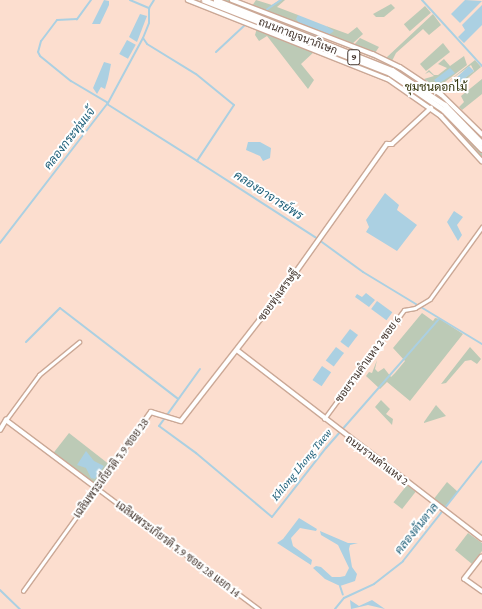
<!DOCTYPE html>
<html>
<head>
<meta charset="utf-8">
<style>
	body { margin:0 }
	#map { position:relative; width:482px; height:609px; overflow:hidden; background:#fcdecf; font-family:"Crimson Pro",Sarabun,serif }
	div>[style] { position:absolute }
	.green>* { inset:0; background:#bccab6; transform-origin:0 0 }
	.water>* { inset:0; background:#abd0e2; transform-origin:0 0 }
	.canal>* { height:2px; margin:-1px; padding:0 1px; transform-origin:1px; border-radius:1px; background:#abd0e2 }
	.roads { filter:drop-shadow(1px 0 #cba896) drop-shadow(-1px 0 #cba896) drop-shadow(0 1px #cba896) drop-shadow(0 -1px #cba896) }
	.minor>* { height:2.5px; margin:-1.25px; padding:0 1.25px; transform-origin:1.25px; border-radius:1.25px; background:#fff }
	.major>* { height:3.5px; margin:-1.75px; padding:0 1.75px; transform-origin:1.75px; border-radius:1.75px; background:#fff }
	.highway>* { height:4.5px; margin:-2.25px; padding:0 2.25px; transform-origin:2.25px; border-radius:2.25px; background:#fff }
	span { translate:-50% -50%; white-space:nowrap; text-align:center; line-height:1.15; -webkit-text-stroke:4px #fff; paint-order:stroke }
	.shield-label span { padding:1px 3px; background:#fff; border:1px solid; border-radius:3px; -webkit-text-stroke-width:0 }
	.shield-label { font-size:10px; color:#42342c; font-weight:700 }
	.street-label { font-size:11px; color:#42342c }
	.neighbourhood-label { font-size:12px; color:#313309 }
	.water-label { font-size:12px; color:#1b5d77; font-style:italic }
</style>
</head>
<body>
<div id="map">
	<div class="green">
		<i style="clip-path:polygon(193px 0,201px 1px,388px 74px,442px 111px,475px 144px,482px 153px,482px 157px,444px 116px,412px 91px,384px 75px)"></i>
		<i style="clip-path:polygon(222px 0,229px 0,297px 26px,296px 22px,252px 6px,256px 0,272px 5px,280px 0,285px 0,277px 7px,298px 15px,306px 32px)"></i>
		<i style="clip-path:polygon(391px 4px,395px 8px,384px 17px,376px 17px,373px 14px)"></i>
		<i style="left:425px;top:6px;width:9px;height:28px;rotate:49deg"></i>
		<i style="clip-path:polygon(433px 14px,441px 25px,429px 35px,423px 29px,396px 53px,392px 61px,386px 58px)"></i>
		<i style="clip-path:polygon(326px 26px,348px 34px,357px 27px,363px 34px,352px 44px,328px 35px,330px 30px)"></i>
		<i style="clip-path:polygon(257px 28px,315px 51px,301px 64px,314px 80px,308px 89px,267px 36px,259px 41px,255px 35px)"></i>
		<i style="clip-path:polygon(360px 38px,379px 47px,375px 53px,354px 45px)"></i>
		<i style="clip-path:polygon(326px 39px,331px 39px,396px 66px,444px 98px,482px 135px,482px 140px,453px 109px,417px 81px,378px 60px)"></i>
		<i style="clip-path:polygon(443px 43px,450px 52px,426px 71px,420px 64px)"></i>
		<i style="clip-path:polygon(464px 56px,467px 65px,437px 88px,424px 79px,434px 76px,429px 72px,425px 74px,429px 70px,434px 75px,438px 75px,447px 68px,438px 64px,444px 59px,450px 66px)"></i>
		<i style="clip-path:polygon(475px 60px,481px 67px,451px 92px,449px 89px,474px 71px,471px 65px,446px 83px)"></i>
		<i style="clip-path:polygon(482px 79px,482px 94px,462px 110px,459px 107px,464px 102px,461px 96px)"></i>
		<i style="clip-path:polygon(422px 313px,433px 321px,435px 318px,440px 319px,463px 334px,410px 401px,387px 382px,380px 389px,366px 376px,369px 372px,372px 373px,377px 360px,375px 369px,378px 372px,384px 368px,391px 377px,395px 373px,405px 361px,393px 348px)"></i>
		<i style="clip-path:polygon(470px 347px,481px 359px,477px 364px,471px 360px,465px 361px,446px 383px,441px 384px)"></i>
		<i style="clip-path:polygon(381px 400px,390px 409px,386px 414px,393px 419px,392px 425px,375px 407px)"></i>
		<i style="clip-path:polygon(436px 405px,446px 416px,424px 423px,424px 422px)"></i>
		<i style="left:69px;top:433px;width:52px;height:26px;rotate:38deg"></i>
		<i style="clip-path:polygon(447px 482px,458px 492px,444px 508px,433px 500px)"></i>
		<i style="left:407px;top:485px;width:11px;height:22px;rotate:38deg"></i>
		<i style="clip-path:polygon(468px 533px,482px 543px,482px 551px,472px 564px,455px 550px)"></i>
	</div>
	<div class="water">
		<i style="clip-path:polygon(104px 0,109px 1px,109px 5px,100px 24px,92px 24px)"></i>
		<i style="clip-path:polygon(465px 0,482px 1px,460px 23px,451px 14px)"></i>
		<i style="clip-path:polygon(482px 5px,482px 25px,464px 43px,458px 37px,465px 30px,462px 25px)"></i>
		<i style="clip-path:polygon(140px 14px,147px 16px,137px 42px,129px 37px)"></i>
		<i style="clip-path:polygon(298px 15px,326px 26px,334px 31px,319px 42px,307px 37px,306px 31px,296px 19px)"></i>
		<i style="left:127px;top:40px;width:10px;height:16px;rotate:29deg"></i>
		<i style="clip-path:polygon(104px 62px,111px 64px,108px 79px,105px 89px,101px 87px,97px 94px,93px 88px)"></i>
		<i style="clip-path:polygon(469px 66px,474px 71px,451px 89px,446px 87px)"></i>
		<i style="clip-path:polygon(450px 68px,455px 73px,438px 84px,434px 80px)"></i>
		<i style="clip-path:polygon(248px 142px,260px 142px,271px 148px,270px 158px,263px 161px,260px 156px,246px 150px)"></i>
		<i style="clip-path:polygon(385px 193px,399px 205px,397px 210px,417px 225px,397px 251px,366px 232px,369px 227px,366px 220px)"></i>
		<i style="clip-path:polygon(454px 211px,463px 217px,457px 225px,462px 235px,458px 241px,447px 222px)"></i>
		<i style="clip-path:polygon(366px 293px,375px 300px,369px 307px,355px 297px,357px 294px,362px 297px)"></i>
		<i style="left:377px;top:301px;width:19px;height:10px;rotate:36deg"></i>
		<i style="left:350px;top:329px;width:10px;height:16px;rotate:37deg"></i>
		<i style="left:336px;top:347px;width:10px;height:17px;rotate:37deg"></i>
		<i style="left:322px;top:366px;width:11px;height:17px;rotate:34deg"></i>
		<i style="clip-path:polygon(86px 451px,94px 461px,104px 466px,95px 479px,91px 478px,86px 468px,77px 465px)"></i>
		<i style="clip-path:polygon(299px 518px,317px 529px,316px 531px,300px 528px,291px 538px,293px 546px,312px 560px,311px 565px,277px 543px,283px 539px)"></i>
		<i style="clip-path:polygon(320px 531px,348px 543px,358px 543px,350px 545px,349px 549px,352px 567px,357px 574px,355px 581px,340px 586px,325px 579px,313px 568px,316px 566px,321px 567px,332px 577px,340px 577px,345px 576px,349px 568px,338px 545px,321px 535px)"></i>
		<i style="clip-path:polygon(350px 600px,359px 606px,372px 600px,385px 609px,368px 605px,351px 609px)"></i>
	</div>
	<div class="canal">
		<i style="left:91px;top:0;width:24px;rotate:126deg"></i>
		<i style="left:77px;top:19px;width:20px;rotate:177deg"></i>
		<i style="left:57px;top:20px;width:26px;rotate:127deg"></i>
		<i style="left:41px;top:41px;width:11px;rotate:105deg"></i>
		<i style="left:38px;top:52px;width:4px;rotate:63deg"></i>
		<i style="left:40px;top:56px;width:40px;rotate:39deg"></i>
		<i style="left:71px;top:81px;width:43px;rotate:30.7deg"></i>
		<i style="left:130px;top:0;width:21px;rotate:23deg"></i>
		<i style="left:422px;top:0;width:89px;rotate:47.7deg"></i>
		<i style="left:266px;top:10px;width:18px;rotate:-34deg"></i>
		<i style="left:143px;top:38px;width:7px;rotate:56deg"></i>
		<i style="left:147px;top:44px;width:57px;rotate:31.5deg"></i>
		<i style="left:196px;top:74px;width:49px;rotate:39.2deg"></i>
		<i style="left:234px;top:105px;width:67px;rotate:123.5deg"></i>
		<i style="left:197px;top:161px;width:140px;rotate:32.8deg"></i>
		<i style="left:315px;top:237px;width:59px;rotate:36.1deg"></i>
		<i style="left:363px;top:272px;width:139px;rotate:31.2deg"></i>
		<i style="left:216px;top:52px;width:41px;rotate:-43deg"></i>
		<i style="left:107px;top:104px;width:107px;rotate:32.3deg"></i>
		<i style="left:0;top:243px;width:177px;rotate:-52.4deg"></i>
		<i style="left:108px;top:103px;width:74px;rotate:-61.7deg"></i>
		<i style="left:143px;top:38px;width:16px;rotate:-68deg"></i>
		<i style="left:149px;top:23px;width:15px;rotate:-90deg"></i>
		<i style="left:149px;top:8px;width:9px;rotate:-58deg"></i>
		<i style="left:26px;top:342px;width:48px;rotate:-45deg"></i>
		<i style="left:60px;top:308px;width:149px;rotate:37.6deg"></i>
		<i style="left:200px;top:369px;width:70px;rotate:125.7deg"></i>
		<i style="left:159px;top:426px;width:46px;rotate:36.1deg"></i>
		<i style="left:196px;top:453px;width:99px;rotate:40.1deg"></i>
		<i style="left:272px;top:517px;width:88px;rotate:-52deg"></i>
		<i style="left:326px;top:448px;width:171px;rotate:-48.8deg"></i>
		<i style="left:340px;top:586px;width:9px;rotate:72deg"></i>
		<i style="left:0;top:590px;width:28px;rotate:44deg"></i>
		<i style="left:335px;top:609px;width:14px;rotate:-51deg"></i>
		<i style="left:344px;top:598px;width:33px;rotate:-25deg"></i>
		<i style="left:374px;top:584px;width:37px;rotate:-38deg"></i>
		<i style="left:403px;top:561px;width:127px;rotate:-51.7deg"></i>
	</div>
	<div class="roads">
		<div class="minor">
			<i style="left:324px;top:419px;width:135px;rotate:-53.7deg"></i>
			<i style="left:404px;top:310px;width:11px;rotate:-10deg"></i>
			<i style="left:415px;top:308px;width:17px;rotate:-31deg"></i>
			<i style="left:430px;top:299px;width:89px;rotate:-54.2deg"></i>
			<i style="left:6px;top:420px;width:56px;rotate:-53.7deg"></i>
			<i style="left:39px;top:375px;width:52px;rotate:-39.5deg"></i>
			<i style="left:23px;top:591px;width:127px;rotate:-54.3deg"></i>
			<i style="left:97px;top:488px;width:202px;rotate:36.8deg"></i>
		</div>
		<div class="major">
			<i style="left:188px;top:0;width:215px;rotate:21.6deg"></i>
			<i style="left:388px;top:79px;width:65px;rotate:34.9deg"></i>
			<i style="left:441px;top:116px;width:61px;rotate:47.7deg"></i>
			<i style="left:232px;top:0;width:151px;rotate:21deg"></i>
			<i style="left:373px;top:54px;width:30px;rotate:26deg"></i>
			<i style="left:400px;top:67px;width:50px;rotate:33.7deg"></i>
			<i style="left:442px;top:95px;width:56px;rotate:44.3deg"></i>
			<i style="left:237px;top:350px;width:309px;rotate:37.6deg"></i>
			<i style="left:0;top:430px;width:12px;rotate:-59deg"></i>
			<i style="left:6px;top:420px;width:114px;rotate:36.8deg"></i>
			<i style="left:97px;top:488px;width:93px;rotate:-54.6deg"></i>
			<i style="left:151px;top:412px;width:31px;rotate:17deg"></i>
			<i style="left:181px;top:421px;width:171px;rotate:-52.1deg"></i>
			<i style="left:286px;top:286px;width:174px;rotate:-54.6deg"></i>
			<i style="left:387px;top:144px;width:5px"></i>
			<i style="left:392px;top:144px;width:53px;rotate:-42.7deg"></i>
			<i style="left:482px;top:557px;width:28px;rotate:128deg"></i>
			<i style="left:465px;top:579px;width:21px;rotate:35deg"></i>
		</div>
		<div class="highway">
			<i style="left:204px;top:0;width:200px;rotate:21.4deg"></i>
			<i style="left:390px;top:73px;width:65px;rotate:34.4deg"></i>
			<i style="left:444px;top:110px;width:54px;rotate:45.7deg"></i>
			<i style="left:216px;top:0;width:189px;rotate:21.7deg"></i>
			<i style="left:392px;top:70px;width:64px;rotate:33.4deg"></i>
			<i style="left:445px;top:105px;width:53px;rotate:45.8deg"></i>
		</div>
	</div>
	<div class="shield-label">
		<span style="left:354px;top:57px">9</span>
	</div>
	<div class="street-label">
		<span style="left:298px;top:36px;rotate:21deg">ถนนกาญจนาภิเษก</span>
		<span style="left:278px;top:295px;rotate:-54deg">ซอยทุ่งเศรษฐี</span>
		<span style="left:368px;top:359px;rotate:-54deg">ซอยรามคำแหง 2 ซอย 6</span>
		<span style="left:377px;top:460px;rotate:37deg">ถนนรามคำแหง 2</span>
		<span style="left:111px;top:468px;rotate:-54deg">เฉลิมพระเกียรติ ร.9 ซอย 28</span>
		<span style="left:178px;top:549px;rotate:37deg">เฉลิมพระเกียรติ ร.9 ซอย 28 แยก 14</span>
	</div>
	<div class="neighbourhood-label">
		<span style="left:436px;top:88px">ชุมชนดอกไม้</span>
	</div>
	<div class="water-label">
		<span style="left:70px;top:139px;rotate:-52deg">คลองกระทุ่มแจ้</span>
		<span style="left:268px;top:196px;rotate:33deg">คลองอาจารย์พร</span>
		<span style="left:302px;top:465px;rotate:-51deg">Khlong Lhong Taew</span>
		<span style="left:417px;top:529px;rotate:-51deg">คลองต้นตาล</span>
	</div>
</div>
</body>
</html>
